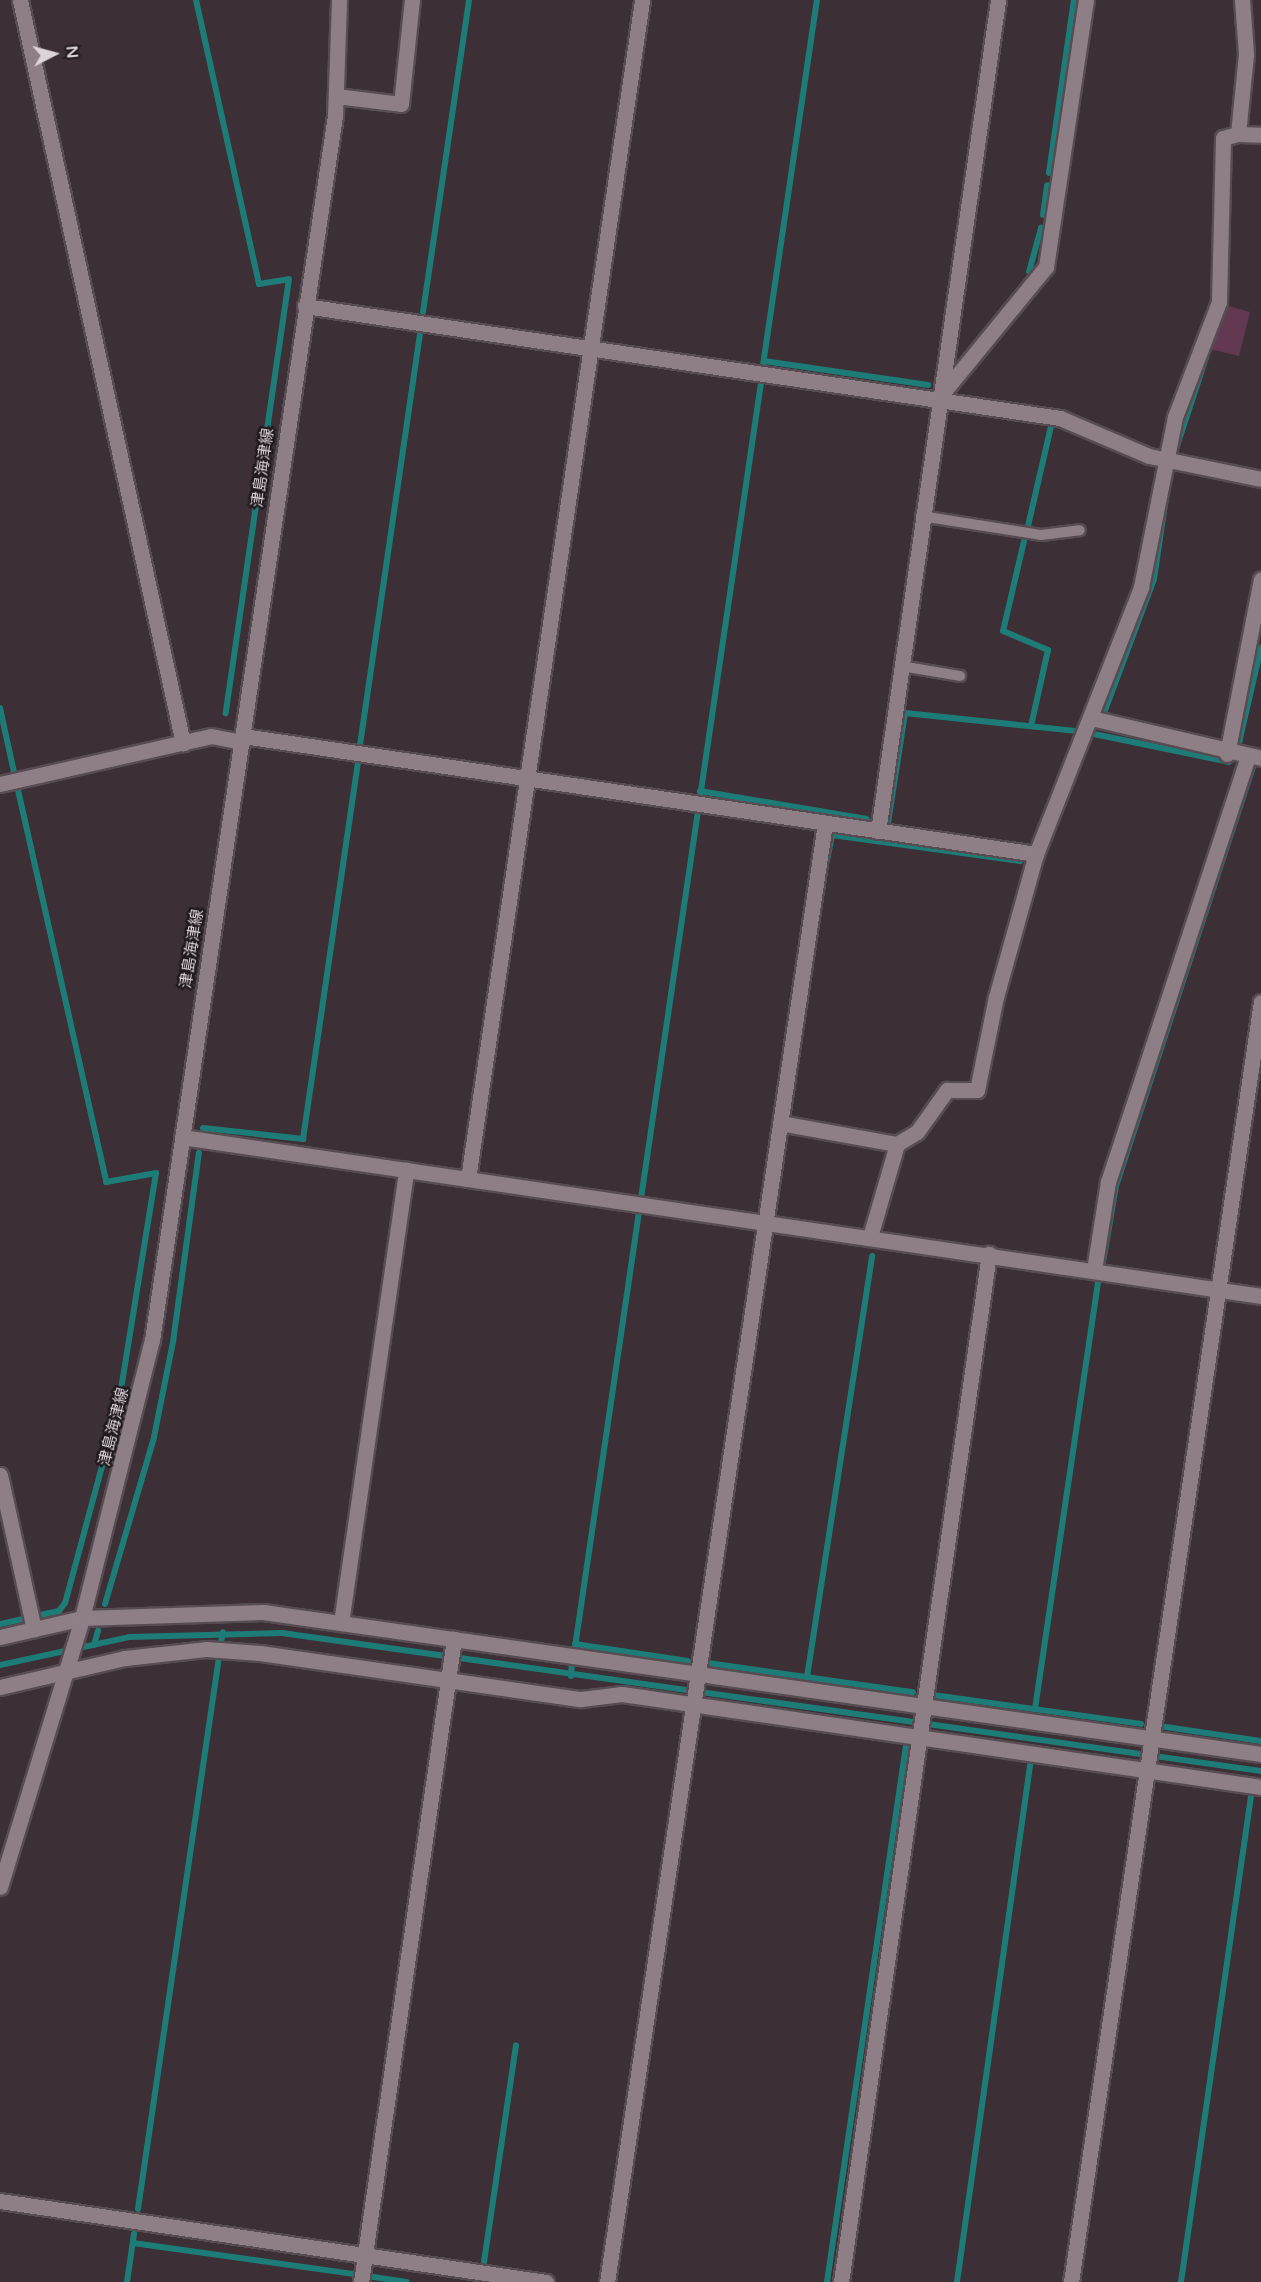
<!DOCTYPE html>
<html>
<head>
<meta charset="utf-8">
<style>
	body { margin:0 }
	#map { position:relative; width:1261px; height:2282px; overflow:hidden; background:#3c2f36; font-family:"Varela Round","Noto Sans JP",sans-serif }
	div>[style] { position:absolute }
	.green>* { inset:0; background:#623951 }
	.stream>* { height:6px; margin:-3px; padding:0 3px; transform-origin:3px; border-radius:3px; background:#1d7c78 }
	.roads { filter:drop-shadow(2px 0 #574c52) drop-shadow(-2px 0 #574c52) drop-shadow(0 2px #574c52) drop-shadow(0 -2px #574c52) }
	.service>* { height:10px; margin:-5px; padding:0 5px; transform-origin:5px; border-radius:5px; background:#8e7f87 }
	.minor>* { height:15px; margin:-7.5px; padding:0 7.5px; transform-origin:7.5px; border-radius:7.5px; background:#8e7f87 }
	.tertiary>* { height:15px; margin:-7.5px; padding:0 7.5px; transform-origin:7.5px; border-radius:7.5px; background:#8e7f87 }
	.secondary>* { height:15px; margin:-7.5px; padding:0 7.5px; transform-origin:7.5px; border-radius:7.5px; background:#8e7f87 }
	span { translate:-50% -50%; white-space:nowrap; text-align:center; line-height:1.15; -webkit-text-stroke:4.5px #1f191c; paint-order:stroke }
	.street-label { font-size:16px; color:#ddd4d9 }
	.north { position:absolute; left:24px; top:24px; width:60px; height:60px; -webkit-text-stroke:4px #1f191c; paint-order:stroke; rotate:84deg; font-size:16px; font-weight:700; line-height:24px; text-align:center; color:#ddd4d9 }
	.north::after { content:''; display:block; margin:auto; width:21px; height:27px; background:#ddd4d9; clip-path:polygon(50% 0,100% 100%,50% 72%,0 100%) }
</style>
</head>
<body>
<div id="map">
	<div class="green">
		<i style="clip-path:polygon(1225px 305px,1250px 312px,1239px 356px,1210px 349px)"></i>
	</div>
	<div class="stream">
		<i style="left:196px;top:0;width:291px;rotate:77.5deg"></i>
		<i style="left:259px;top:284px;width:30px;rotate:-9deg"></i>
		<i style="left:289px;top:279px;width:439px;rotate:98.3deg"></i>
		<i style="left:1049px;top:173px;width:175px;rotate:-81.8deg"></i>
		<i style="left:1043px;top:215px;width:30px;rotate:-82deg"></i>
		<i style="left:1029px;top:272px;width:46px;rotate:-74.7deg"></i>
		<i style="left:423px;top:312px;width:315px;rotate:-81.6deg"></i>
		<i style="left:764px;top:361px;width:166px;rotate:8.3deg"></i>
		<i style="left:763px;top:365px;width:369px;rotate:-81.6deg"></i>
		<i style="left:1176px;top:449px;width:96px;rotate:-71.8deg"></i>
		<i style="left:1028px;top:526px;width:103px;rotate:-77deg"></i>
		<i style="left:1024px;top:541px;width:92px;rotate:103.1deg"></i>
		<i style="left:1003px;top:631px;width:49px;rotate:22.9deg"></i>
		<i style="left:1048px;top:650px;width:78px;rotate:102.6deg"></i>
		<i style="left:0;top:708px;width:66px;rotate:77.7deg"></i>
		<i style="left:1104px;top:713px;width:143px;rotate:-69.5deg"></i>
		<i style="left:1154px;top:579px;width:82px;rotate:-81.6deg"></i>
		<i style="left:1094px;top:734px;width:138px;rotate:11.7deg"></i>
		<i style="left:1239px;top:743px;width:98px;rotate:-77.1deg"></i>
		<i style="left:360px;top:745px;width:417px;rotate:-81.7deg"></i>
		<i style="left:18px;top:790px;width:402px;rotate:77.3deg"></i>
		<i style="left:106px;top:1182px;width:51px;rotate:-10.2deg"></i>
		<i style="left:156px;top:1173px;width:237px;rotate:99.2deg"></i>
		<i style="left:118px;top:1407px;width:203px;rotate:105.1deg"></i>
		<i style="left:65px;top:1603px;width:10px;rotate:127deg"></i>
		<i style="left:59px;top:1611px;width:19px;rotate:168deg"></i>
		<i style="left:700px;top:791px;width:169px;rotate:9.5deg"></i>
		<i style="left:888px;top:823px;width:111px;rotate:-81.2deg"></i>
		<i style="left:905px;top:713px;width:171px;rotate:6deg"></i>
		<i style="left:827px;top:861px;width:26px;rotate:-79deg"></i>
		<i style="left:832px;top:835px;width:190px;rotate:7.9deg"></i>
		<i style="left:203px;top:1128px;width:101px;rotate:6.3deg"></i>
		<i style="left:303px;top:1139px;width:382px;rotate:-81.7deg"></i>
		<i style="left:1103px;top:1263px;width:78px;rotate:-80.4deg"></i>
		<i style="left:1116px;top:1186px;width:441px;rotate:-71.9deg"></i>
		<i style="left:105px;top:1604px;width:174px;rotate:-73.6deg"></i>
		<i style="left:154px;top:1437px;width:97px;rotate:-78.7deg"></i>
		<i style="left:173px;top:1342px;width:191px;rotate:-82.2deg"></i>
		<i style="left:0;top:1624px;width:24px;rotate:-12deg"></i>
		<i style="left:221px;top:1642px;width:10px;rotate:-79deg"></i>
		<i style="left:575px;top:1644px;width:114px;rotate:8.6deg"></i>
		<i style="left:94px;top:1645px;width:15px;rotate:-74deg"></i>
		<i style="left:575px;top:1647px;width:1278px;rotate:-81.63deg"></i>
		<i style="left:708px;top:1663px;width:207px;rotate:8.1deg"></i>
		<i style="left:0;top:1665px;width:132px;rotate:-12.2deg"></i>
		<i style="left:129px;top:1637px;width:153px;rotate:-1.5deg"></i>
		<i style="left:282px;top:1633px;width:989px;rotate:8.02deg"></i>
		<i style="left:571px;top:1676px;width:14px;rotate:-86deg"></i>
		<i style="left:807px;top:1677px;width:426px;rotate:-81.2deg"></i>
		<i style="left:933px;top:1695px;width:210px;rotate:7.9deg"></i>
		<i style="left:1035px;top:1709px;width:432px;rotate:-81.6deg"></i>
		<i style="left:1159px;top:1726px;width:103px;rotate:8.4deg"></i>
		<i style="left:138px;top:2209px;width:558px;rotate:-81.65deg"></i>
		<i style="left:133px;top:2243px;width:222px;rotate:8deg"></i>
		<i style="left:484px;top:2262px;width:219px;rotate:-81.6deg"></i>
		<i style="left:367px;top:2276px;width:40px;rotate:8.5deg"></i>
		<i style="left:127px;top:2282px;width:49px;rotate:-81.7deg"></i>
		<i style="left:827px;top:2282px;width:542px;rotate:-81.62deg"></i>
		<i style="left:957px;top:2282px;width:528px;rotate:-81.95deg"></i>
		<i style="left:1181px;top:2282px;width:497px;rotate:-81.8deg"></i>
	</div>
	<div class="roads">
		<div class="service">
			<i style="left:921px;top:516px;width:121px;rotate:9deg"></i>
			<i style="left:1041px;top:535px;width:39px;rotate:-7deg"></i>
			<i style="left:901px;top:666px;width:60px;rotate:9.6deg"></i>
		</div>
		<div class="minor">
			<i style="left:20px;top:0;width:761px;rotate:77.63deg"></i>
			<i style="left:336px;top:96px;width:65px;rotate:7deg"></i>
			<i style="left:401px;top:104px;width:105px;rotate:-84deg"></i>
			<i style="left:1238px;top:134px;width:23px;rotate:2deg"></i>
			<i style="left:305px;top:306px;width:763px;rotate:8.44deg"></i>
			<i style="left:1060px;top:418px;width:97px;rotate:23.1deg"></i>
			<i style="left:1149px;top:456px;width:114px;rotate:11.6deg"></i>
			<i style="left:937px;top:400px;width:172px;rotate:-50.7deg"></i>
			<i style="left:1046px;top:267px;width:270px;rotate:-81.5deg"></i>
			<i style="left:1091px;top:718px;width:175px;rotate:13.2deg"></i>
			<i style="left:243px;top:736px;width:802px;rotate:8.46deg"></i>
			<i style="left:1227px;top:754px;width:178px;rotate:-79deg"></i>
			<i style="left:0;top:784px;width:216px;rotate:-12.8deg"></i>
			<i style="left:211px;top:736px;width:32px;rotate:11deg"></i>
			<i style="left:878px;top:831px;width:840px;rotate:-81.78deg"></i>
			<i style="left:780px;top:1123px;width:119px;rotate:10.2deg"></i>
			<i style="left:897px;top:1144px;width:97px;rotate:106.2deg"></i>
			<i style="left:182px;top:1137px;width:1091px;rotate:8.38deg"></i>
			<i style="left:897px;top:1144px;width:23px;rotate:-31deg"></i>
			<i style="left:917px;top:1132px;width:52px;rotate:-54.5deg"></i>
			<i style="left:947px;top:1090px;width:30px"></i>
			<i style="left:977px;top:1090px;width:95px;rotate:-78.5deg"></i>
			<i style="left:996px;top:997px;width:148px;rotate:-74.4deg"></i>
			<i style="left:1036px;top:854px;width:287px;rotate:-68.5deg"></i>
			<i style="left:1141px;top:587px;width:173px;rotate:-78.7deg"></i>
			<i style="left:1175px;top:417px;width:123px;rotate:-69.1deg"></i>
			<i style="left:1219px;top:302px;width:164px;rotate:-88.6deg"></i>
			<i style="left:1223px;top:138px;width:16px;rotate:-15deg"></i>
			<i style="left:1238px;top:134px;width:80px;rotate:-84.3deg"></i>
			<i style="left:1246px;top:54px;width:54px;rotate:-94.2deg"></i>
			<i style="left:468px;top:1179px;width:1192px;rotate:-81.6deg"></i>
			<i style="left:1094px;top:1270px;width:89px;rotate:-81deg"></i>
			<i style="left:1108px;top:1182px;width:448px;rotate:-71.8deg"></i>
			<i style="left:0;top:1475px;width:158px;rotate:77.6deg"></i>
			<i style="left:341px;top:1623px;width:458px;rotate:-81.8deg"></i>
			<i style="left:0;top:1637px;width:84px;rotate:-13deg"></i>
			<i style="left:82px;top:1618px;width:181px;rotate:-1.9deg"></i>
			<i style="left:263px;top:1612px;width:1008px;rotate:8.1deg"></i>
			<i style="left:0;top:1687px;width:128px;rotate:-13.1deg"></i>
			<i style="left:125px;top:1658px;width:81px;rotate:-6.3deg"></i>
			<i style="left:206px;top:1649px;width:54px;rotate:4.2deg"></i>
			<i style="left:260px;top:1653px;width:324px;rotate:8.2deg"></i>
			<i style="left:581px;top:1699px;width:41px;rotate:-7deg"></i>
			<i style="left:622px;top:1694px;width:646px;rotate:8.28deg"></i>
			<i style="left:361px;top:2282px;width:650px;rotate:-81.77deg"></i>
			<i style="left:607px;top:2282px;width:1475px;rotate:-81.5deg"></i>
			<i style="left:841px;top:2282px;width:1039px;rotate:-81.81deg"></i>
			<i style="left:1071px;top:2282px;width:1294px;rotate:-81.56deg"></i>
		</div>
		<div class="tertiary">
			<i style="left:0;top:2201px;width:552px;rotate:8.44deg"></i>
		</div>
		<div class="secondary">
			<i style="left:0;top:1887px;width:281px;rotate:-73deg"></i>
			<i style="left:82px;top:1618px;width:287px;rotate:-75.9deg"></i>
			<i style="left:152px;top:1340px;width:1238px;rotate:-81.5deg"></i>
			<i style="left:335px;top:116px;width:116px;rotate:-88deg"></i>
		</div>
	</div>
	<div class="street-label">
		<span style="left:263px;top:468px;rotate:-82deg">津島海津線</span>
		<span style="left:192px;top:949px;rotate:-81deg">津島海津線</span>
		<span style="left:114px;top:1427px;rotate:-76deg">津島海津線</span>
	</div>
	<div class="north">N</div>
</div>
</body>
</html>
